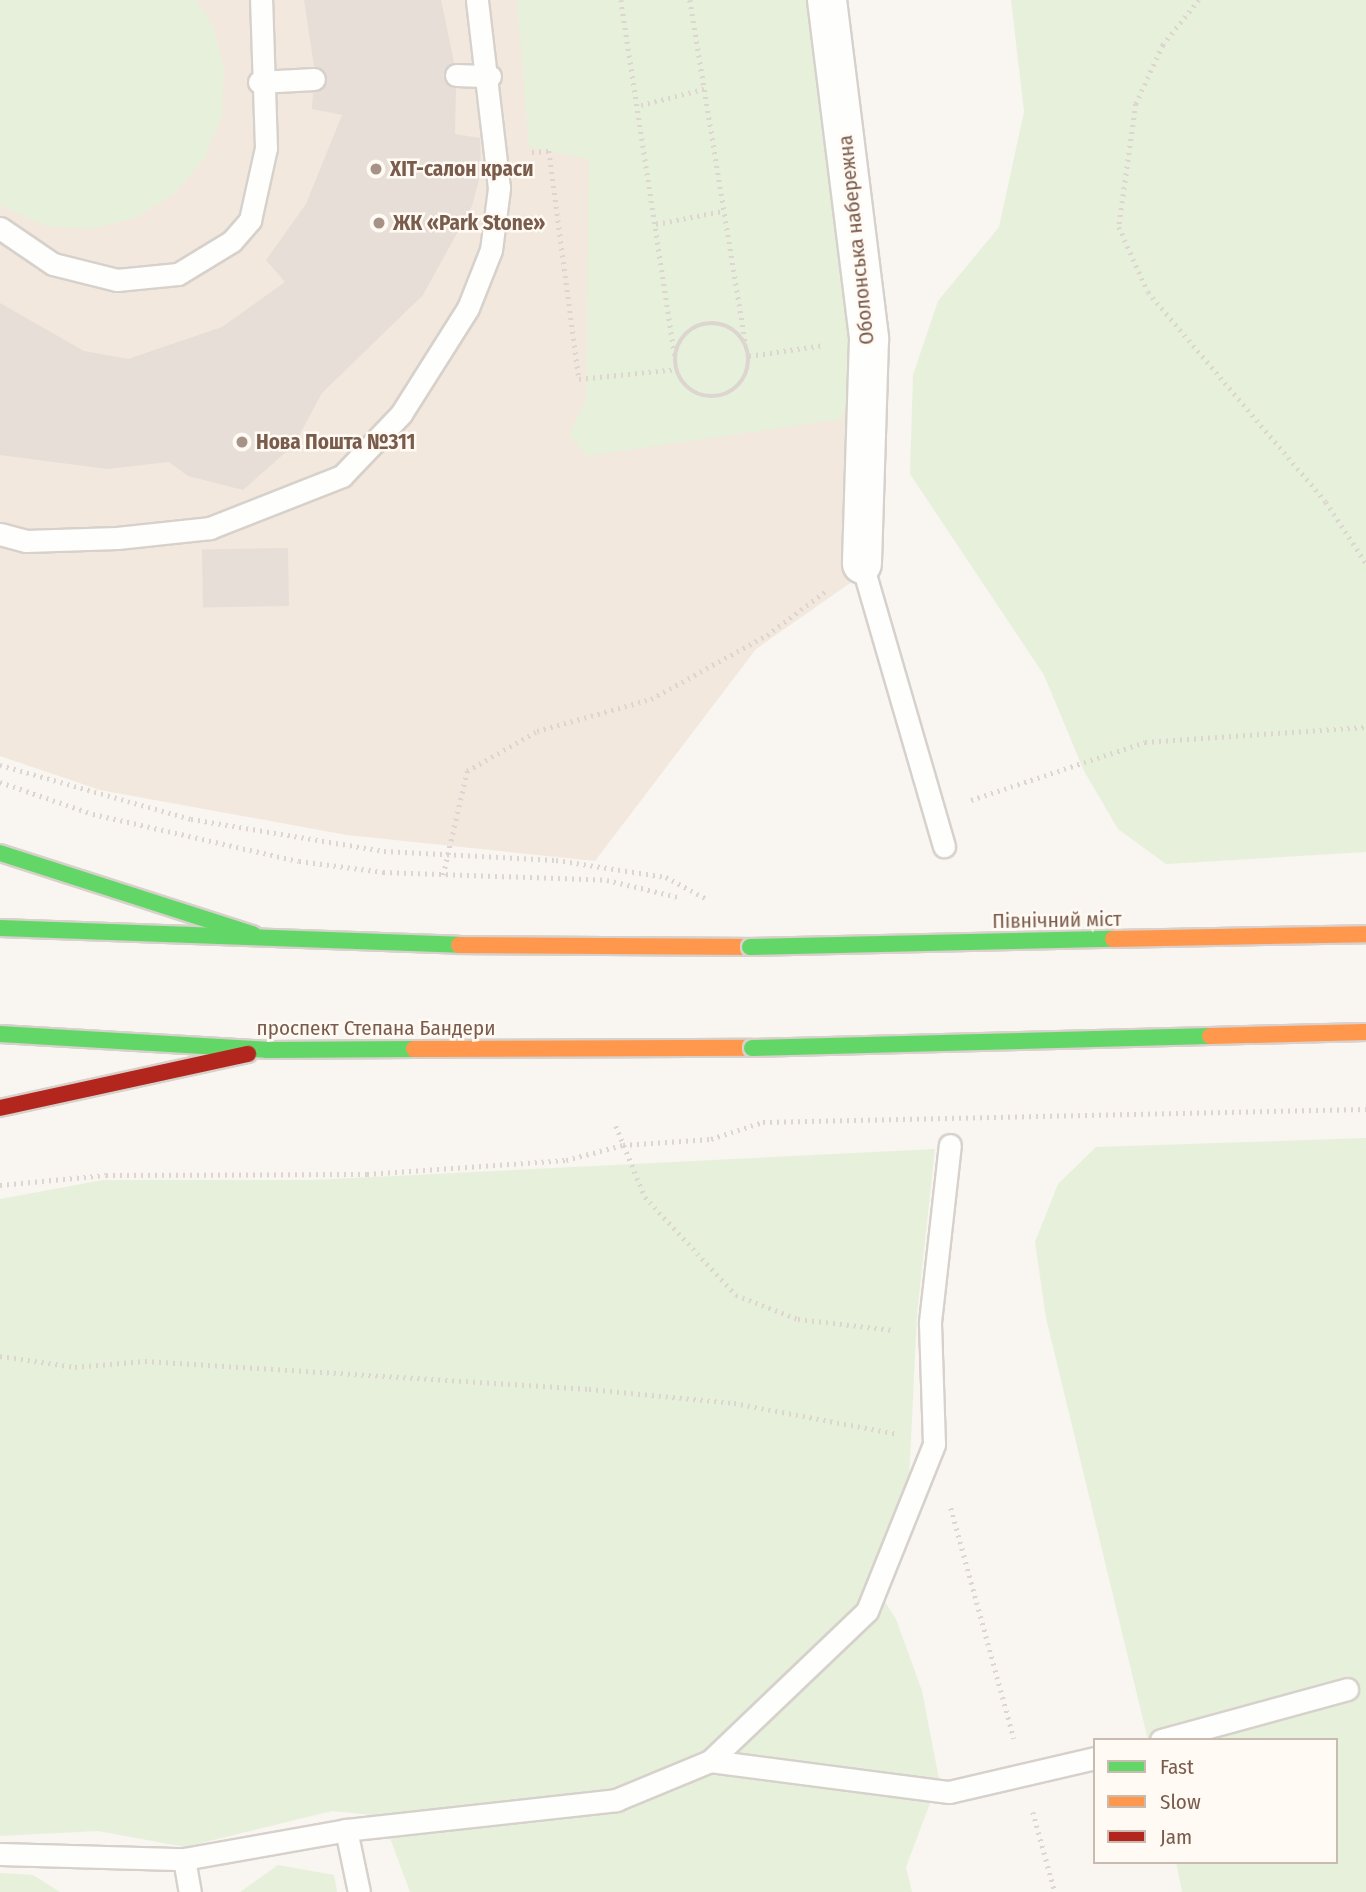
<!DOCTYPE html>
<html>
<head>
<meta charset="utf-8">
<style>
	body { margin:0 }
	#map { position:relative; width:1366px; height:1892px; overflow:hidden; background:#f9f5f0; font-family:"Fira Sans Condensed",sans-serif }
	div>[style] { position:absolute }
	.residential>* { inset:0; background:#f2e8de }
	.green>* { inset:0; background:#e7f0db }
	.building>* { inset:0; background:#e6ded7; transform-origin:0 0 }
	.path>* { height:4.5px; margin-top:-2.25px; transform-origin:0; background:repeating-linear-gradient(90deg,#dcd5d0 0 2px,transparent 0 7px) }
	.path>.ring { margin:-2.25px; padding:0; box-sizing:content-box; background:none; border:4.5px solid #dcd5d0; border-radius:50% }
	.roads { filter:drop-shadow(2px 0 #d7d1cb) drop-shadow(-2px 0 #d7d1cb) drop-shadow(0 2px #d7d1cb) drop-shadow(0 -2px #d7d1cb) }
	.lane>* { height:21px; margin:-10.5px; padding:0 10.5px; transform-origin:10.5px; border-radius:10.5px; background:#fefefd }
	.street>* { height:38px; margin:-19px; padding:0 19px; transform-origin:19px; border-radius:19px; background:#fefefd }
	.fast>* { height:16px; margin:-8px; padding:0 8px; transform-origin:8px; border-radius:8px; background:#63d668 }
	.slow>* { height:16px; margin:-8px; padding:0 8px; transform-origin:8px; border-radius:8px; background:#ff974d }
	.jam>* { height:16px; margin:-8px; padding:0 8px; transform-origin:8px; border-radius:8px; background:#b3261e }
	.path-bridge>* { height:4.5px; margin-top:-2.25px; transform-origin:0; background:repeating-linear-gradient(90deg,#dcd5d0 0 2px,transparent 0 7px) }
	.bridges { filter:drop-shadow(2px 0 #dad1cc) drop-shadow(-2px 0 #dad1cc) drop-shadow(0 2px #dad1cc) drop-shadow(0 -2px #dad1cc) }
	.fast-bridge>* { height:16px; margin:-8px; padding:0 8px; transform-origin:8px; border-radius:8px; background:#63d668 }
	.slow-bridge>* { height:16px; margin:-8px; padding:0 8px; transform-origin:8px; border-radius:8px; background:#ff974d }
	.dots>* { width:19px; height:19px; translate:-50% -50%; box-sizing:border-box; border:4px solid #fffaf3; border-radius:50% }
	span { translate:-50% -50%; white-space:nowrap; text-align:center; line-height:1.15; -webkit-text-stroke:5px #fffaf3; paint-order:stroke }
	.poi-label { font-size:21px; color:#7a5c4d; font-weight:700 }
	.left { translate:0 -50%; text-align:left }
	.street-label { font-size:21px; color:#7a5c4d }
	.legend { position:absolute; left:1093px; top:1738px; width:245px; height:126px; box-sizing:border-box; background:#fffaf3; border:2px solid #cabbb1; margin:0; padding:9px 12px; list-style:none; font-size:21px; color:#7a5c4d }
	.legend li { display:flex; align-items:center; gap:14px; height:35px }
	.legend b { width:35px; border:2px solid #cabbb1 }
</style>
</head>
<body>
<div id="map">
	<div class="residential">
		<i style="clip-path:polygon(0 0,840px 0,873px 567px,756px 649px,595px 861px,347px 835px,100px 790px,0 756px)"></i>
	</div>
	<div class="green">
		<i style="clip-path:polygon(0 0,196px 0,213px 26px,224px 70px,222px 116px,204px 159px,174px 194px,135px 218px,92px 229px,46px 226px,0 205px)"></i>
		<i style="clip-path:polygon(517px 0,816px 0,863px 352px,842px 419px,587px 456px,569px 435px,586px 400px,589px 159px,529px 147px)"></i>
		<i style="clip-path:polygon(1011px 0,1366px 0,1366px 852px,1166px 864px,1118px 829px,1084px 771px,1044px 675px,910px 474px,913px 375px,938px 301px,999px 227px,1024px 112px)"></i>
		<i style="clip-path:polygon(1366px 1138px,1366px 1892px,1182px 1892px,1176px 1862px,1336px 1862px,1336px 1740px,1148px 1740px,1046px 1318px,1035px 1242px,1058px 1184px,1096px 1147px)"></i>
		<i style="clip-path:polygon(935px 1149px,917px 1314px,909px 1481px,871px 1580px,896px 1619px,922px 1691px,939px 1779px,906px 1867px,912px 1892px,410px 1892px,382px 1816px,332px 1811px,185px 1847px,98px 1831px,0 1836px,0 1199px,103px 1180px,313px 1180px)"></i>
		<i style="clip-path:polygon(278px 1865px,334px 1875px,337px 1892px,240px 1892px)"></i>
		<i style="clip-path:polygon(0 1873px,33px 1875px,60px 1892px,0 1892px)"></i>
	</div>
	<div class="building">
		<i style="clip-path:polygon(304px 0,441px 0,454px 62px,443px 75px,456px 88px,455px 134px,480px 138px,481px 172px,472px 206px,423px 295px,322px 393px,294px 445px,243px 490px,188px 476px,169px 462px,107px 469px,0 455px,0 303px,84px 351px,128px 359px,222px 327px,285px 282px,266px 260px,306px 204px,342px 115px,312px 109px,313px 92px,327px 78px,314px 66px)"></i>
		<i style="left:288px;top:548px;width:58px;height:86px;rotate:89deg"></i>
	</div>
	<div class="path">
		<i style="left:621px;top:0;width:361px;rotate:81.4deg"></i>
		<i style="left:690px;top:0;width:349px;rotate:80.8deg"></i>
		<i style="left:1199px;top:0;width:58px;rotate:128.7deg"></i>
		<i style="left:1163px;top:45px;width:65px;rotate:114.6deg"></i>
		<i style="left:1136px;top:104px;width:124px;rotate:97.9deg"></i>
		<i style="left:1119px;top:227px;width:71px;rotate:66deg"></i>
		<i style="left:1148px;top:292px;width:275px;rotate:49.7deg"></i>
		<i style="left:1326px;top:502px;width:73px;rotate:56.7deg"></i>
		<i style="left:641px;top:105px;width:65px;rotate:-14.3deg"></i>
		<i style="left:532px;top:152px;width:17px;rotate:-3deg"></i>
		<i style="left:549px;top:151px;width:230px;rotate:82.5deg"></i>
		<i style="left:579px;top:379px;width:99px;rotate:-5.8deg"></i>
		<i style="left:656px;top:224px;width:68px;rotate:-11deg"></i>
		<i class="ring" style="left:675px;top:323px;width:69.5px;height:69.5px"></i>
		<i style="left:749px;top:356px;width:76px;rotate:-8.3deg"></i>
		<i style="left:0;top:765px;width:198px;rotate:15.8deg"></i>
		<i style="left:191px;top:819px;width:196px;rotate:9.4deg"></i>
		<i style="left:384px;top:851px;width:172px;rotate:3deg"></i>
		<i style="left:556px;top:860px;width:111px;rotate:8.8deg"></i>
		<i style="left:666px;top:877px;width:47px;rotate:28.2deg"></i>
		<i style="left:0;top:782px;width:98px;rotate:19deg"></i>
		<i style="left:93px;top:814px;width:211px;rotate:12.9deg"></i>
		<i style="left:299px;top:861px;width:85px;rotate:7.5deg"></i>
		<i style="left:383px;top:872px;width:224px;rotate:2deg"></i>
		<i style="left:607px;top:880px;width:73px;rotate:13.5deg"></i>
		<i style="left:971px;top:800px;width:183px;rotate:-18.4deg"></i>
		<i style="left:1145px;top:742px;width:222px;rotate:-3.9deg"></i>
		<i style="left:443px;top:875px;width:107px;rotate:-77deg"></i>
		<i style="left:467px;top:771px;width:81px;rotate:-29.7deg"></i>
		<i style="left:537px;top:731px;width:118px;rotate:-15.7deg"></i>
		<i style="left:651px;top:699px;width:132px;rotate:-28.9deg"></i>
		<i style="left:767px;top:635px;width:75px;rotate:-36.9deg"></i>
		<i style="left:616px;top:1126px;width:77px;rotate:67.8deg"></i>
		<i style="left:645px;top:1197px;width:134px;rotate:47.1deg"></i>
		<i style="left:736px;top:1295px;width:66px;rotate:21.2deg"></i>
		<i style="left:798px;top:1319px;width:96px;rotate:6.6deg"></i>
		<i style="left:0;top:1185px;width:106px;rotate:-5.4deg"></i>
		<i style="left:106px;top:1175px;width:261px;rotate:-0.2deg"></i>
		<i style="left:367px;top:1174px;width:199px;rotate:-4deg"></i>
		<i style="left:566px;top:1160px;width:59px;rotate:-14.7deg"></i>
		<i style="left:623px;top:1145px;width:88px;rotate:-3.9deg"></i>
		<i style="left:711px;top:1139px;width:55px;rotate:-18.1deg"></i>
		<i style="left:0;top:1356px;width:76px;rotate:8.3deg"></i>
		<i style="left:75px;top:1367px;width:70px;rotate:-4.9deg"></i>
		<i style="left:145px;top:1361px;width:445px;rotate:3.6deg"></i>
		<i style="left:589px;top:1389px;width:146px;rotate:5.5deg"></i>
		<i style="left:734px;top:1403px;width:167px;rotate:10.7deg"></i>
		<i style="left:951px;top:1508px;width:239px;rotate:74.7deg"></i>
		<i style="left:1033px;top:1812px;width:83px;rotate:74.6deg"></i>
	</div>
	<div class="roads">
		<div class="lane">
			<i style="left:456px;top:75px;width:34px;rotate:2deg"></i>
			<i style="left:259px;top:82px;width:55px;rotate:-3.1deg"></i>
			<i style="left:0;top:228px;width:64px;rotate:34.2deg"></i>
			<i style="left:53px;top:264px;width:66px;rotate:14deg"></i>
			<i style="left:117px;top:280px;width:61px;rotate:-5.6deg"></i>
			<i style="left:178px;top:274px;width:63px;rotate:-31.4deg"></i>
			<i style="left:232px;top:241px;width:28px;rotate:-49deg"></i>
			<i style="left:250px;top:220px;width:74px;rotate:-77.5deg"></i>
			<i style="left:266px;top:148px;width:148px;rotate:-91.9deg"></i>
			<i style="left:0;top:534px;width:27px;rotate:15deg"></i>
			<i style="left:26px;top:541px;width:91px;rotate:-1.9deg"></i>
			<i style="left:117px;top:538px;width:94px;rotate:-6.1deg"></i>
			<i style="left:210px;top:528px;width:142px;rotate:-21.5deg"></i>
			<i style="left:342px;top:476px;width:86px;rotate:-46.4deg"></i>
			<i style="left:401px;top:414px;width:125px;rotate:-57.7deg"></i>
			<i style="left:468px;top:308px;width:62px;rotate:-68.4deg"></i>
			<i style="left:491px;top:250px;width:63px;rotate:-82.6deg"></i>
			<i style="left:499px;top:188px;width:189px;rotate:-96.7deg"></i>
			<i style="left:862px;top:564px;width:294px;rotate:73.8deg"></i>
			<i style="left:1161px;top:1740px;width:193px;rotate:-15.3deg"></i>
			<i style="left:710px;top:1761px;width:241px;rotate:7.4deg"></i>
			<i style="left:949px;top:1792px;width:150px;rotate:-13.1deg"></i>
			<i style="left:346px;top:1830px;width:63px;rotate:78.2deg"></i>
			<i style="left:0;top:1854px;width:184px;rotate:1.6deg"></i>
			<i style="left:184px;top:1859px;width:165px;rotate:-10.1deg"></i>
			<i style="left:346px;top:1830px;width:272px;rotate:-6.3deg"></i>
			<i style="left:616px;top:1800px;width:102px;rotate:-22.5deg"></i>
			<i style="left:710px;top:1761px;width:217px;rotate:-43.7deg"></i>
			<i style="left:867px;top:1611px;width:180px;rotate:-68.1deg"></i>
			<i style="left:934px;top:1444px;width:122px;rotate:-91.9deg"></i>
			<i style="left:930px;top:1322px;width:178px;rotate:-83.6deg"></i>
			<i style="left:184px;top:1859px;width:34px;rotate:80deg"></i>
		</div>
		<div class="street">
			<i style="left:827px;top:0;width:342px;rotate:82.9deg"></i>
			<i style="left:869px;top:339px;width:225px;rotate:91.8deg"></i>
		</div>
		<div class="fast">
			<i style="left:0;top:853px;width:266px;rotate:17.8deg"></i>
			<i style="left:0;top:928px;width:459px;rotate:2.1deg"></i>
			<i style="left:0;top:1034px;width:267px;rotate:3.4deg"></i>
			<i style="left:267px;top:1050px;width:147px;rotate:-0.4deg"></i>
		</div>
		<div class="slow">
			<i style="left:459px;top:945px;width:291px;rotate:0.4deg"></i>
			<i style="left:414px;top:1049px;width:338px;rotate:-0.2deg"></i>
		</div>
		<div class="jam">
			<i style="left:0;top:1108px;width:254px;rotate:-12.3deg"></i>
		</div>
	</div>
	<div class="path-bridge">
		<i style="left:763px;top:1122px;width:603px;rotate:-1.24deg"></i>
	</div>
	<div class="bridges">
		<div class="fast-bridge">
			<i style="left:750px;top:947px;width:363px;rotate:-1.3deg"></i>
			<i style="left:752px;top:1048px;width:458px;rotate:-1.5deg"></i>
		</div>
		<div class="slow-bridge">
			<i style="left:1113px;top:939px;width:253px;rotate:-1.1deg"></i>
			<i style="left:1210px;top:1036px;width:156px;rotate:-1.5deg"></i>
		</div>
	</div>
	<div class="dots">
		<i style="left:376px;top:169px;background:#a69286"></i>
		<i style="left:379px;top:223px;background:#a69286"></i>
		<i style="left:242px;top:442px;background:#a69286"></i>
	</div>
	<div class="poi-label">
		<span class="left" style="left:390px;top:169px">ХІТ-салон краси</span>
		<span class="left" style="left:393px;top:223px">ЖК «Park Stone»</span>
		<span class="left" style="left:256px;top:442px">Нова Пошта №311</span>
	</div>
	<div class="street-label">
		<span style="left:856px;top:240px;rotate:-96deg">Оболонська набережна</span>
		<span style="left:1057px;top:920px;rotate:-1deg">Північний міст</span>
		<span style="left:376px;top:1028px">проспект Степана Бандери</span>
	</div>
	<ul class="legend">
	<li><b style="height:9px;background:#63d668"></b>Fast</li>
	<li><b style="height:9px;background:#ff974d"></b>Slow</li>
	<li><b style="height:9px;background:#b3261e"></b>Jam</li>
	</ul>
</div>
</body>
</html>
